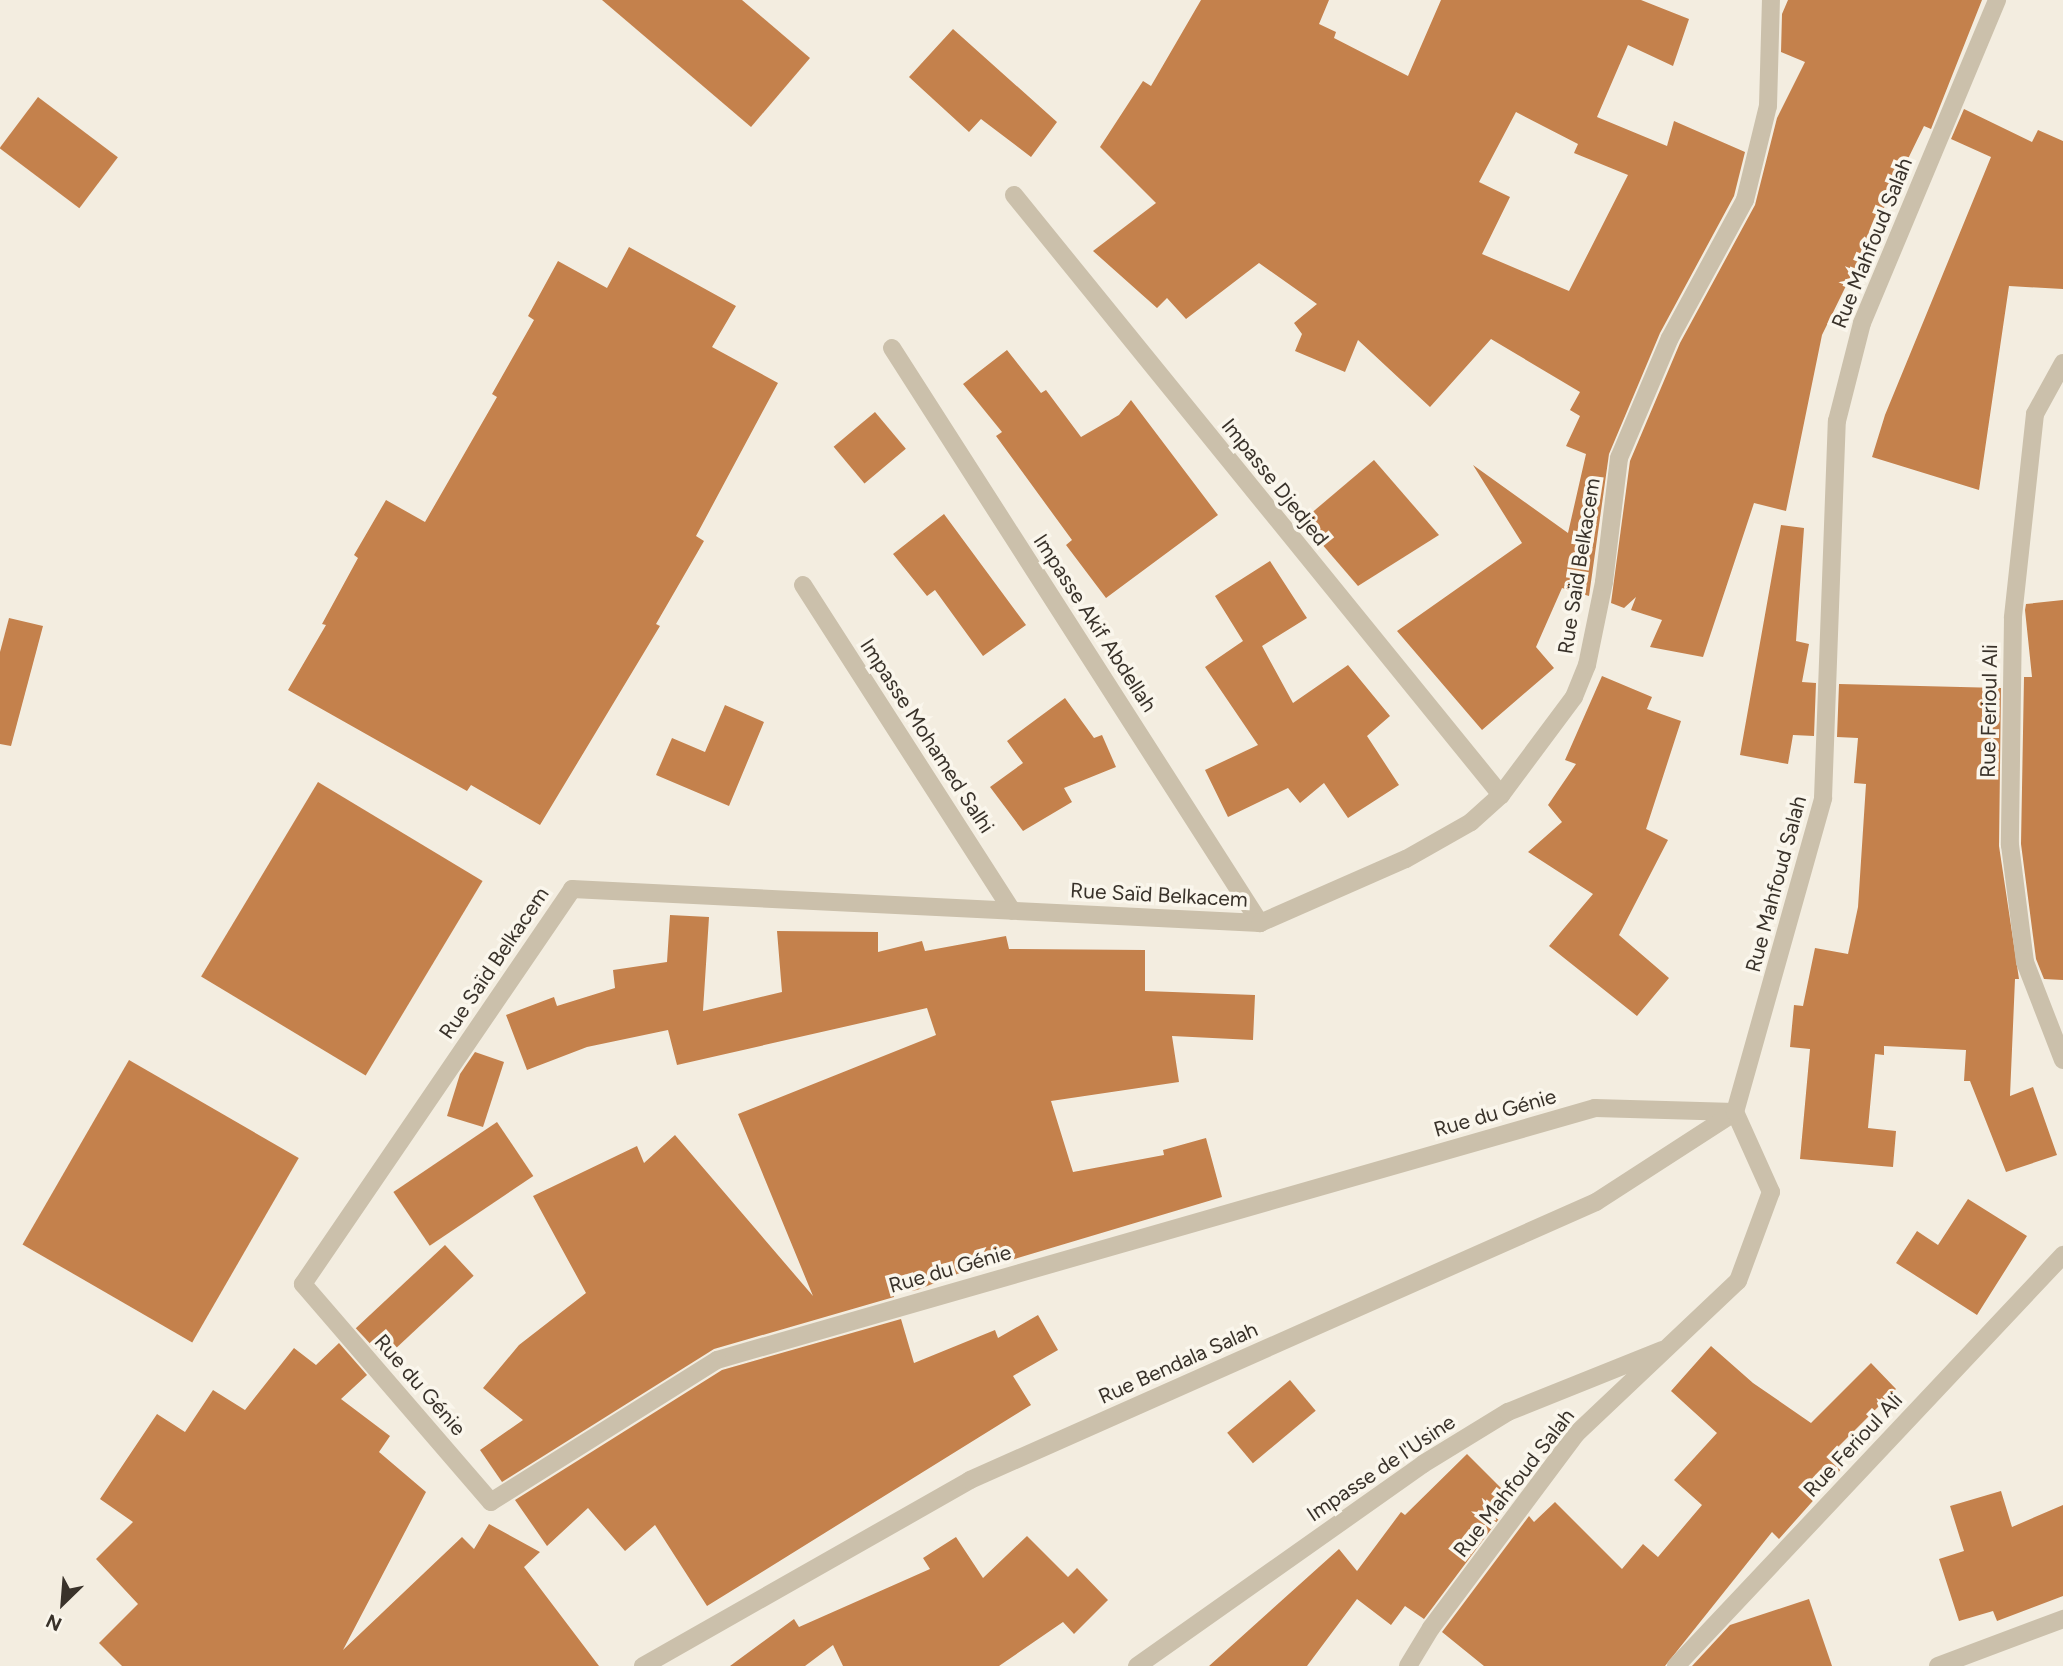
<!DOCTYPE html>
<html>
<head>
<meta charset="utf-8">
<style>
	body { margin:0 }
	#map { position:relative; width:2063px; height:1666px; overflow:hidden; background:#f3ede0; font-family:Figtree,sans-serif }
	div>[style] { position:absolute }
	.building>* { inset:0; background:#c4814c; transform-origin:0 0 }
	.minor>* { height:18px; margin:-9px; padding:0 9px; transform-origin:9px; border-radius:9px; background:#cbc0ab }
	span { translate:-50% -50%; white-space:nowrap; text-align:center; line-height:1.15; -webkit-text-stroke:7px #faf6ec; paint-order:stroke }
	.street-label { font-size:21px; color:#39322a }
	.north { position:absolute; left:28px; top:1568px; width:70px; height:70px; -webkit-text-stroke:5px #faf6ec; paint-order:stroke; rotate:205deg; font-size:19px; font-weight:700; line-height:28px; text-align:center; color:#39322a }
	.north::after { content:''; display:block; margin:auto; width:24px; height:32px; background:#39322a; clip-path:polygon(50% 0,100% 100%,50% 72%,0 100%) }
</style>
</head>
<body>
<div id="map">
	<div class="building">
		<i style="clip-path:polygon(602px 0,742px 0,810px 58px,751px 127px)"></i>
		<i style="clip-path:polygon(evenodd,1201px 0,1329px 0,1319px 24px,1336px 32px,1334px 38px,1408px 76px,1441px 0,1641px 0,1689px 19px,1673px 66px,1628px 45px,1597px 117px,1667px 146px,1674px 121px,1745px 152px,1734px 196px,1660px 333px,1609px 454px,1589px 596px,1562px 588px,1536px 647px,1554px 668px,1482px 730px,1397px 631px,1522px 543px,1473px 465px,1568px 533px,1586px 454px,1566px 446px,1580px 416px,1570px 410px,1580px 392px,1491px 339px,1430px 407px,1358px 340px,1345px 372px,1295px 351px,1302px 334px,1294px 323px,1317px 304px,1259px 263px,1186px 319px,1167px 298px,1157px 308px,1093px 251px,1156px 203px,1100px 147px,1143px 81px,1151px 86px,1201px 0,1516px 112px,1578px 144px,1574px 153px,1628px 175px,1569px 291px,1482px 254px,1510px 197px,1479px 182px,1516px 112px)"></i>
		<i style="clip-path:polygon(1788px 0,1982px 0,1931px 129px,1924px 126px,1822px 335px,1786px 511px,1754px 503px,1703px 657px,1650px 647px,1662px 620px,1631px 610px,1636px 597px,1624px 608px,1611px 603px,1630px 461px,1680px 343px,1755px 205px,1777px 118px,1805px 62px,1781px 52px,1782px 14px)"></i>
		<i style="clip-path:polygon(953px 29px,1057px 122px,1031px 157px,981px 119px,969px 132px,909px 77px)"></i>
		<i style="left:38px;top:97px;width:100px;height:64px;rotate:37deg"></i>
		<i style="clip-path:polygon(1964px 109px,2032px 142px,2038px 130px,2063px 141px,2063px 289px,2009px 286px,1979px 490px,1872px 457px,1885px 415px,1991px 157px,1951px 139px)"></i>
		<i style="clip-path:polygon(629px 247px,736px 306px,712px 347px,778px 383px,696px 536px,704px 541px,656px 624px,660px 626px,540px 825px,471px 785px,467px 791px,288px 690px,326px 625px,322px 624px,358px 558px,354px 555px,386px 500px,425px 522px,497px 397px,492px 394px,534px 320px,528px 316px,558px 261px,607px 288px)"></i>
		<i style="clip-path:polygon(1007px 350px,1041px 393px,1046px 390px,1081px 437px,1119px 415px,1131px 400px,1218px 515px,1106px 598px,1066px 545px,1072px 540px,996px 436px,1002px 432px,963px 384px)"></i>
		<i style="left:875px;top:412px;width:48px;height:54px;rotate:50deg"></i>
		<i style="clip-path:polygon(1374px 460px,1439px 535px,1358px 586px,1302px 521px)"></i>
		<i style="clip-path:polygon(944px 514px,1026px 625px,983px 656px,935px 590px,927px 596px,893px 554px)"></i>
		<i style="clip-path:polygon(1781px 525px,1804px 528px,1796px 641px,1809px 644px,1802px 682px,1816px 683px,1814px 736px,1793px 735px,1788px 764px,1740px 755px)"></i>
		<i style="clip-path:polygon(1270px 561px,1307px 618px,1262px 646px,1293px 703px,1348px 665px,1390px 716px,1367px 736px,1399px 785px,1348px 818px,1324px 783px,1300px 803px,1288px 788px,1228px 817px,1205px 770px,1258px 745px,1205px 667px,1243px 641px,1215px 596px)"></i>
		<i style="clip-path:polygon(2063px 600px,2063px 980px,2044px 979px,2036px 959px,2021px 844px,2024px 677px,2032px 677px,2025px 610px,2026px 604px)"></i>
		<i style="clip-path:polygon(9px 618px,43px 626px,11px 746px,0 744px,0 652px)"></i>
		<i style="clip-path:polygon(1602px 676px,1652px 697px,1647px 709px,1681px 721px,1646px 829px,1668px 840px,1619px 935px,1669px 978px,1637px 1016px,1549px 946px,1593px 894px,1528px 852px,1562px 822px,1548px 805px,1576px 764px,1565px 760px)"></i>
		<i style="clip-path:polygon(1839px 684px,2001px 688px,1999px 846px,2019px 979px,2015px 979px,2010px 1096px,2033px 1087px,2057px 1155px,2006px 1172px,1970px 1081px,1964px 1081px,1966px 1050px,1884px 1046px,1884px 1055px,1875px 1054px,1868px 1128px,1896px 1131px,1893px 1167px,1800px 1159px,1810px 1049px,1790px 1047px,1794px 1005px,1803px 1006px,1815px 948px,1848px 954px,1858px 907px,1866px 784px,1854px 783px,1858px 738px,1837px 737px)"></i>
		<i style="clip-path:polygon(1065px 698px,1094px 738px,1102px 735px,1116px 767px,1064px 788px,1072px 802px,1023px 831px,990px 787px,1023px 763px,1007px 741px)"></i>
		<i style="clip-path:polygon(725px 705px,764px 722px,729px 806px,656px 775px,672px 738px,705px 752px)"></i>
		<i style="left:318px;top:782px;width:192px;height:227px;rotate:31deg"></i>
		<i style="clip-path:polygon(670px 915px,709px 917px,703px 1011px,782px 992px,777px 931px,878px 932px,878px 952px,922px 941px,925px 951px,1006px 936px,1009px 949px,1145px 950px,1145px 991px,1255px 995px,1253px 1040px,1172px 1036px,1179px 1082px,1051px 1101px,1073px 1172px,1164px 1155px,1163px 1150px,1206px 1138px,1222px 1197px,981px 1269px,980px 1265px,917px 1290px,893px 1293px,894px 1297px,714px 1349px,502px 1482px,480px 1450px,523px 1420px,483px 1388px,519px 1345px,586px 1293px,533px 1196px,637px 1146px,644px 1163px,675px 1135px,813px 1296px,738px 1114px,936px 1035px,927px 1008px,677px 1065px,668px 1030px,587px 1047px,527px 1070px,506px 1015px,554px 997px,557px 1006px,615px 988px,613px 970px,667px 962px)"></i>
		<i style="clip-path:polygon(475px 1052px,504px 1062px,483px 1127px,447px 1116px,460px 1074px)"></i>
		<i style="left:129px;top:1060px;width:196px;height:213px;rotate:30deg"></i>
		<i style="left:497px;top:1122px;width:65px;height:125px;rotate:56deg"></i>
		<i style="clip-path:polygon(1968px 1199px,2027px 1236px,1977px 1315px,1896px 1263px,1917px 1231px,1938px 1245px)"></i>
		<i style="left:445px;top:1245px;width:42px;height:122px;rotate:47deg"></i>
		<i style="clip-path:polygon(1038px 1315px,1058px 1350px,1013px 1376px,1031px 1405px,707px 1606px,655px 1525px,625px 1551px,588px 1508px,547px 1546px,515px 1500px,722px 1370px,901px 1319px,914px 1363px,995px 1330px,998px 1338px)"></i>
		<i style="clip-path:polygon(339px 1343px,367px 1375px,341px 1399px,390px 1436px,379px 1452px,426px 1492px,343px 1650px,462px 1537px,474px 1549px,489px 1524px,540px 1552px,524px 1567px,599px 1666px,122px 1666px,99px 1643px,138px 1604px,96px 1559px,133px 1522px,100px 1499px,157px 1414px,185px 1432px,213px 1390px,245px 1410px,294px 1348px,316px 1365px)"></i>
		<i style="clip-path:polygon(1711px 1346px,1753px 1383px,1811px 1423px,1871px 1363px,1896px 1389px,1830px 1455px,1843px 1467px,1779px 1539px,1772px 1532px,1665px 1666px,1484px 1666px,1442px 1632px,1529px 1516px,1534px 1522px,1555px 1502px,1622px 1569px,1643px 1544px,1658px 1557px,1702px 1505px,1674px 1480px,1717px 1433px,1671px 1391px)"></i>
		<i style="left:1290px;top:1380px;width:40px;height:82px;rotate:50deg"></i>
		<i style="clip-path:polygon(1467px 1454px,1513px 1500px,1424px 1619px,1405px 1606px,1391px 1625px,1357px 1599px,1307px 1666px,1209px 1666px,1339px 1549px,1357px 1571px,1401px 1512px,1405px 1515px)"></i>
		<i style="clip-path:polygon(2001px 1491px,2012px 1527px,2063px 1505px,2063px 1596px,1997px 1621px,1993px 1611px,1959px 1621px,1939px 1559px,1964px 1551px,1950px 1506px)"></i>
		<i style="clip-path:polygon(1027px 1536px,1068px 1577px,1077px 1568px,1108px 1600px,1074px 1634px,1063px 1622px,999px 1666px,843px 1666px,833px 1645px,805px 1666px,730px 1666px,794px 1619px,799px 1627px,930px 1569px,923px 1558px,956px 1537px,983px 1578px)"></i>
		<i style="clip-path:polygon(1809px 1599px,1832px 1666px,1692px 1666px,1730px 1625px)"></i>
	</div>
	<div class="minor">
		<i style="left:1014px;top:195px;width:773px;rotate:50.93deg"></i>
		<i style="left:892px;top:348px;width:683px;rotate:57.38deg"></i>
		<i style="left:2063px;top:363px;width:58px;rotate:118.8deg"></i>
		<i style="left:2035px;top:414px;width:205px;rotate:96.2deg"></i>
		<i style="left:2013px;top:618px;width:227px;rotate:90.8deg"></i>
		<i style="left:2010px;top:845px;width:118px;rotate:82.7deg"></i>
		<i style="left:2025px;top:962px;width:105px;rotate:68.8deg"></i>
		<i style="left:803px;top:585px;width:387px;rotate:57.3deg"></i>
		<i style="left:1735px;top:1112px;width:140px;rotate:-178.4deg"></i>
		<i style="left:1595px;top:1108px;width:913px;rotate:163.99deg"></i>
		<i style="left:717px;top:1360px;width:267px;rotate:147.9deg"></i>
		<i style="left:491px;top:1502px;width:288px;rotate:-130.8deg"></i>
		<i style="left:303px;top:1284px;width:478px;rotate:-55.7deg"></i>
		<i style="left:572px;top:889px;width:689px;rotate:2.83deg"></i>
		<i style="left:1260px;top:923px;width:159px;rotate:-23.7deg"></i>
		<i style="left:1406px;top:859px;width:75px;rotate:-29.6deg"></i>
		<i style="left:1471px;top:822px;width:40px;rotate:-42deg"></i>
		<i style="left:1501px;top:795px;width:122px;rotate:-53.3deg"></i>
		<i style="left:1574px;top:697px;width:35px;rotate:-68deg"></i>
		<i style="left:1587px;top:665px;width:85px;rotate:-78.4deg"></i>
		<i style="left:1604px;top:582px;width:125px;rotate:-83.1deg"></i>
		<i style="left:1619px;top:458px;width:130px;rotate:-67deg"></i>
		<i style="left:1670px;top:338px;width:157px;rotate:-61.5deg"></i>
		<i style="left:1745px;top:200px;width:97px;rotate:-76.3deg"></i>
		<i style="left:1768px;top:106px;width:106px;rotate:-88.4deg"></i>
		<i style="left:643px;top:1666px;width:376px;rotate:-29.6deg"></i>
		<i style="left:970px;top:1480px;width:685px;rotate:-23.95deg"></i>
		<i style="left:1596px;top:1202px;width:166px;rotate:-32.9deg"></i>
		<i style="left:1137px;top:1666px;width:350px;rotate:-35.2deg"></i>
		<i style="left:1423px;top:1464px;width:100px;rotate:-31.5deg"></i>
		<i style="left:1508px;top:1412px;width:166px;rotate:-21.9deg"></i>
		<i style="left:1408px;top:1666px;width:44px;rotate:-58.8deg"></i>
		<i style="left:1431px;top:1628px;width:242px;rotate:-53.2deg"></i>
		<i style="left:1576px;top:1434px;width:223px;rotate:-43.4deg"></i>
		<i style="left:1738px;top:1281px;width:95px;rotate:-69.7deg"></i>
		<i style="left:1771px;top:1192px;width:88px;rotate:-114.2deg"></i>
		<i style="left:1735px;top:1112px;width:326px;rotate:-74.3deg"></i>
		<i style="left:1823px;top:798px;width:377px;rotate:-87.9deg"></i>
		<i style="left:1837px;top:421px;width:101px;rotate:-75.7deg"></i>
		<i style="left:1862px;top:323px;width:350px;rotate:-67.3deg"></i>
		<i style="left:1676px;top:1666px;width:565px;rotate:-46.72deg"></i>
		<i style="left:1938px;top:1666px;width:134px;rotate:-20.6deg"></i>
	</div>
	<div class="street-label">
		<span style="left:1872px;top:243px;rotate:-68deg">Rue Mahfoud Salah</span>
		<span style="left:1275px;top:482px;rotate:51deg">Impasse Djedjed</span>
		<span style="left:1579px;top:566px;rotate:-81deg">Rue Saïd Belkacem</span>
		<span style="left:1095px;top:623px;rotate:57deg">Impasse Akif Abdellah</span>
		<span style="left:1989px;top:711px;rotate:-89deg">Rue Ferioul Ali</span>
		<span style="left:927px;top:736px;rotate:57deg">Impasse Mohamed Salhi</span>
		<span style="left:1776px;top:884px;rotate:-75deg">Rue Mahfoud Salah</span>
		<span style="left:1159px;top:895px;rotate:3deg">Rue Saïd Belkacem</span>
		<span style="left:494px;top:963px;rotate:-56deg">Rue Saïd Belkacem</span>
		<span style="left:1495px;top:1113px;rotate:-16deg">Rue du Génie</span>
		<span style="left:950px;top:1269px;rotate:-16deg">Rue du Génie</span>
		<span style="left:1178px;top:1363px;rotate:-24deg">Rue Bendala Salah</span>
		<span style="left:420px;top:1385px;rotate:49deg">Rue du Génie</span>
		<span style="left:1853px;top:1445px;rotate:-47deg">Rue Ferioul Ali</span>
		<span style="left:1381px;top:1468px;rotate:-34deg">Impasse de l'Usine</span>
		<span style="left:1514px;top:1483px;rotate:-52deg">Rue Mahfoud Salah</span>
	</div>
	<div class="north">N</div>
</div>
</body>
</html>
